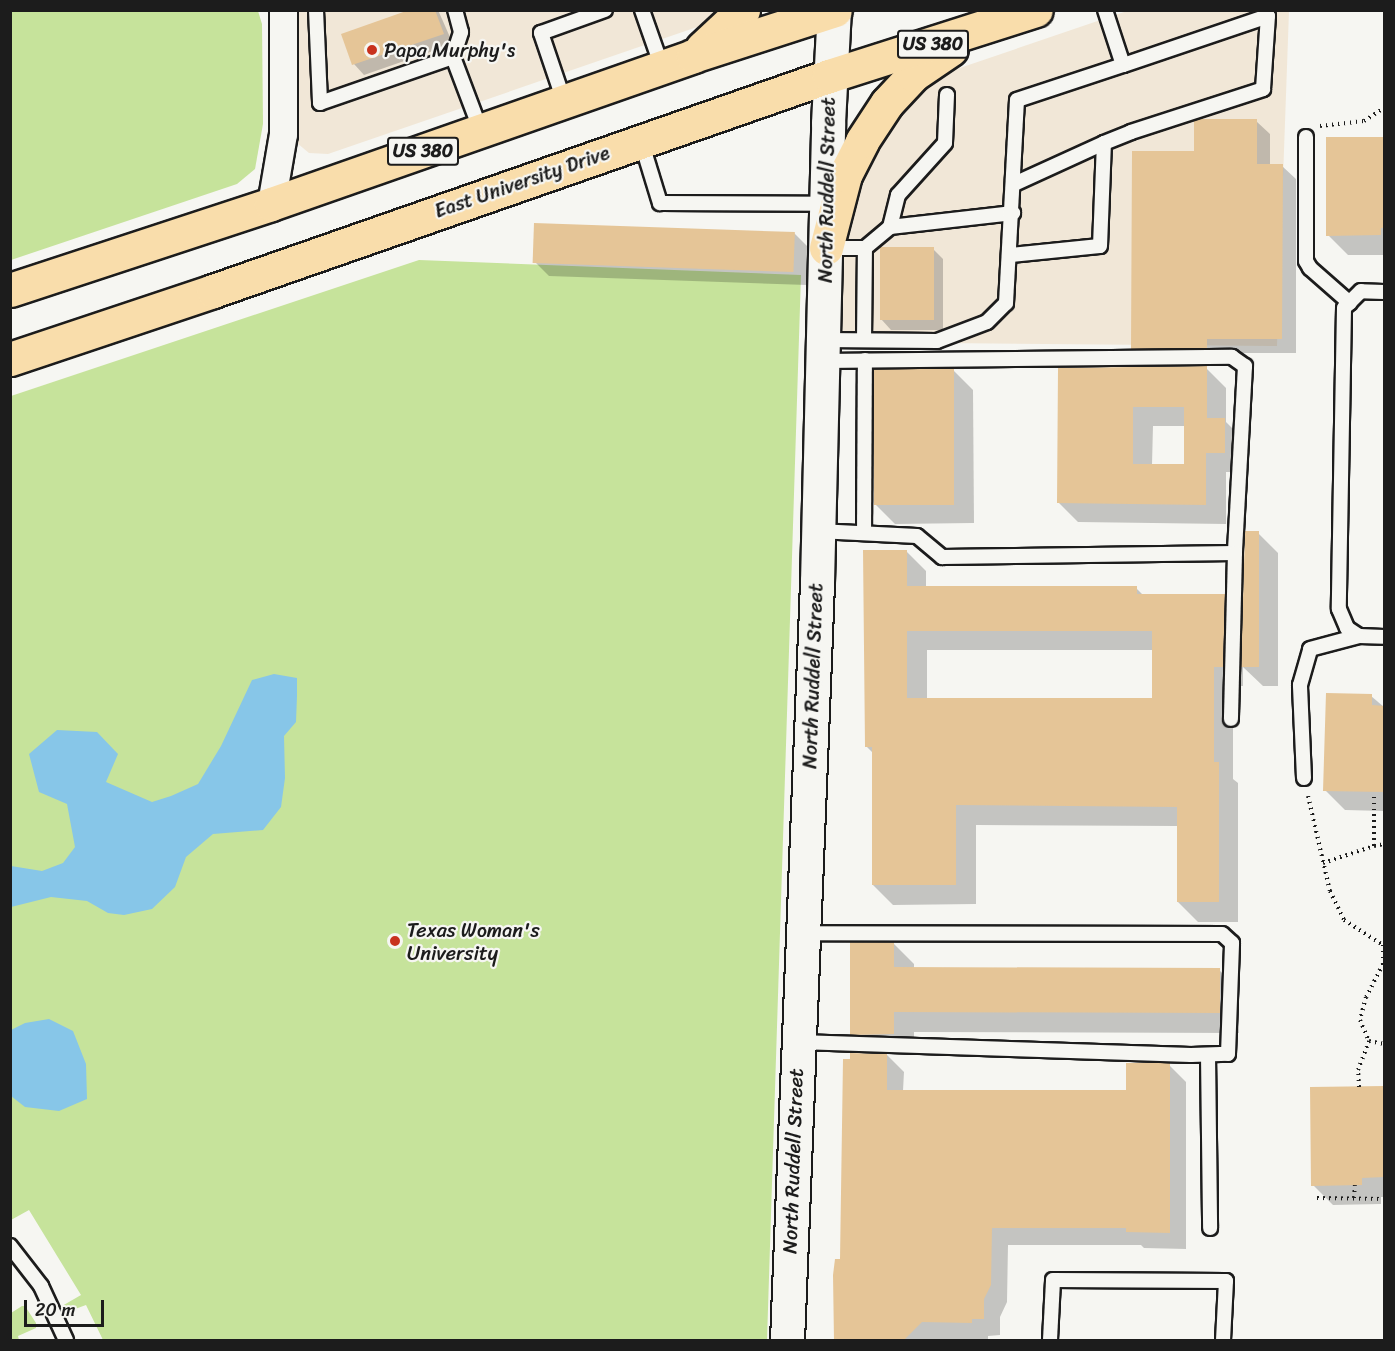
<!DOCTYPE html>
<html>
<head>
<meta charset="utf-8">
<style>
	body { margin:0 }
	#map { position:relative; width:1395px; height:1351px; overflow:hidden; background:#f6f6f2; font-family:Sriracha,sans-serif }
	div>[style] { position:absolute }
	.built>* { inset:0; background:#f1e7d7 }
	.green>* { inset:0; background:#c6e39b }
	.water>* { inset:0; background:#87c6e8 }
	.shadow>* { inset:0; background:#0003 }
	.building>* { inset:0; background:#e5c597; transform-origin:0 0 }
	.path>* { height:4px; margin-top:-2px; transform-origin:0; background:repeating-linear-gradient(90deg,#1c1c1c 0 1.5px,transparent 0 6px) }
	.roads { filter:drop-shadow(2px 0 #1c1c1c) drop-shadow(-2px 0 #1c1c1c) drop-shadow(0 2px #1c1c1c) drop-shadow(0 -2px #1c1c1c) }
	.lane>* { height:14px; margin:-7px; padding:0 7px; transform-origin:7px; border-radius:7px; background:#f6f6f2 }
	.street>* { height:27px; margin:-13.5px; padding:0 13.5px; transform-origin:13.5px; border-radius:13.5px; background:#f6f6f2 }
	.secondary>* { height:33px; margin:-16.5px; padding:0 16.5px; transform-origin:16.5px; border-radius:16.5px; background:#f6f6f2 }
	.primary>* { height:33px; margin:-16.5px; padding:0 16.5px; transform-origin:16.5px; border-radius:16.5px; background:#f9ddab }
	.dots>* { width:16px; height:16px; translate:-50% -50%; box-sizing:border-box; border:3px solid #f6f6f2; border-radius:50% }
	span { translate:-50% -50%; white-space:nowrap; text-align:center; line-height:1.15; -webkit-text-stroke:4.5px #f6f6f2; paint-order:stroke }
	.shield-label span { padding:2px 4px; background:#f6f6f2; border:2px solid; border-radius:4px; -webkit-text-stroke-width:0 }
	.shield-label { font-size:18px; color:#1c1c1c; font-weight:700 }
	.poi-label { font-size:20px; color:#1c1c1c }
	.left { translate:0 -50%; text-align:left }
	.street-label { font-size:20px; color:#1c1c1c }
	.frame { position:absolute; inset:0; border:12px solid #1c1c1c; pointer-events:none }
	.scale { position:absolute; left:24px; top:1300px; width:80px; height:27px; box-sizing:border-box; border:3px solid #1c1c1c; border-top:0; padding-left:8px; font-size:18px; line-height:21px; white-space:nowrap; color:#1c1c1c; -webkit-text-stroke:4px #f6f6f2; paint-order:stroke }
</style>
</head>
<body>
<div id="map">
	<div class="built">
		<i style="clip-path:polygon(295px 11px,725px 11px,700px 26px,328px 154px,309px 153px,297px 143px,291px 127px)"></i>
		<i style="clip-path:polygon(1127px 11px,1289px 11px,1277px 346px,837px 342px,847px 209px,862px 164px,916px 98px,948px 72px)"></i>
	</div>
	<div class="green">
		<i style="clip-path:polygon(10px 11px,258px 11px,262px 24px,263px 124px,255px 169px,237px 184px,11px 260px)"></i>
		<i style="clip-path:polygon(419px 260px,801px 275px,767px 1340px,103px 1340px,86px 1305px,64px 1313px,62px 1306px,81px 1295px,29px 1210px,11px 1220px,11px 396px)"></i>
		<i style="clip-path:polygon(22px 1306px,25px 1306px,36px 1323px,36px 1328px,18px 1336px,19px 1340px,11px 1340px,11px 1313px)"></i>
	</div>
	<div class="water">
		<i style="clip-path:polygon(274px 674px,297px 678px,297px 696px,296px 722px,284px 736px,285px 778px,281px 807px,263px 830px,213px 834px,186px 857px,175px 887px,152px 909px,124px 915px,108px 913px,87px 901px,51px 897px,11px 907px,11px 866px,42px 871px,63px 863px,75px 847px,67px 804px,39px 792px,29px 754px,57px 730px,97px 732px,118px 754px,106px 782px,152px 802px,171px 796px,198px 784px,221px 746px,252px 680px)"></i>
		<i style="clip-path:polygon(49px 1019px,73px 1031px,86px 1064px,87px 1099px,59px 1111px,25px 1107px,11px 1096px,11px 1030px,25px 1023px)"></i>
	</div>
	<div class="shadow">
		<i style="clip-path:polygon(414px 10px,438px 10px,453px 44px,364px 75px,354px 64px)"></i>
		<i style="clip-path:polygon(1256px 121px,1270px 134px,1270px 166px,1282px 166px,1296px 179px,1296px 353px,1220px 353px,1147px 362px,1133px 348px,1195px 153px)"></i>
		<i style="clip-path:polygon(1328px 138px,1384px 138px,1384px 255px,1348px 255px,1328px 235px)"></i>
		<i style="clip-path:polygon(794px 233px,808px 247px,807px 285px,549px 276px,535px 262px)"></i>
		<i style="clip-path:polygon(933px 249px,943px 259px,943px 330px,891px 330px,881px 319px)"></i>
		<i style="clip-path:polygon(evenodd,1206px 368px,1226px 388px,1226px 422px,1244px 440px,1244px 472px,1226px 472px,1226px 524px,1078px 522px,1058px 502px,1059px 369px,1206px 368px,1153px 426px,1185px 426px,1185px 465px,1152px 465px,1153px 426px)"></i>
		<i style="clip-path:polygon(953px 370px,973px 390px,974px 523px,895px 524px,875px 504px)"></i>
		<i style="clip-path:polygon(evenodd,1258px 533px,1278px 553px,1278px 686px,1263px 686px,1243px 667px,1243px 686px,1233px 686px,1233px 779px,1238px 783px,1238px 922px,1198px 922px,1178px 902px,1178px 826px,976px 825px,976px 904px,893px 905px,873px 885px,873px 753px,866px 746px,906px 551px,926px 571px,926px 588px,1136px 588px,1144px 596px,1224px 596px,1244px 616px,1258px 533px,927px 650px,1153px 650px,1153px 700px,927px 700px,927px 650px)"></i>
		<i style="clip-path:polygon(1371px 696px,1384px 707px,1384px 811px,1345px 810px,1325px 790px)"></i>
		<i style="clip-path:polygon(894px 944px,914px 964px,914px 969px,1219px 970px,1239px 989px,1239px 1033px,914px 1032px,914px 1053px,886px 1054px,904px 1072px,903px 1091px,1128px 1091px,1169px 1065px,1186px 1082px,1186px 1249px,1144px 1248px,1141px 1245px,1008px 1245px,1007px 1302px,1000px 1317px,1000px 1335px,988px 1336px,988px 1339px,836px 1340px,842px 1260px,872px 1055px,851px 1034px)"></i>
		<i style="clip-path:polygon(1312px 1088px,1384px 1088px,1384px 1197px,1381px 1197px,1381px 1204px,1333px 1205px,1313px 1185px)"></i>
	</div>
	<div class="building">
		<i style="clip-path:polygon(409px 10px,435px 10px,444px 34px,352px 65px,341px 34px)"></i>
		<i style="clip-path:polygon(1199px 119px,1257px 119px,1257px 164px,1283px 164px,1282px 339px,1207px 339px,1207px 348px,1131px 349px,1132px 151px,1194px 151px,1194px 121px)"></i>
		<i style="clip-path:polygon(1326px 137px,1384px 137px,1384px 228px,1381px 228px,1381px 235px,1326px 236px)"></i>
		<i style="left:534px;top:223px;width:261px;height:40px;rotate:2deg"></i>
		<i style="left:880px;top:247px;width:54px;height:73px"></i>
		<i style="clip-path:polygon(evenodd,1207px 366px,1207px 418px,1225px 418px,1225px 453px,1206px 453px,1206px 505px,1057px 503px,1058px 368px,1207px 366px,1133px 407px,1184px 407px,1184px 464px,1133px 464px,1133px 407px)"></i>
		<i style="left:874px;top:369px;width:80px;height:136px"></i>
		<i style="clip-path:polygon(1245px 531px,1259px 531px,1259px 667px,1241px 667px)"></i>
		<i style="clip-path:polygon(evenodd,863px 550px,907px 550px,907px 586px,1137px 586px,1137px 594px,1225px 594px,1223px 667px,1214px 667px,1214px 762px,1219px 762px,1219px 902px,1177px 902px,1177px 807px,956px 805px,956px 885px,872px 885px,872px 747px,865px 747px,863px 550px,907px 631px,1152px 631px,1152px 698px,907px 698px,907px 631px)"></i>
		<i style="clip-path:polygon(1326px 693px,1372px 694px,1372px 705px,1384px 706px,1384px 792px,1323px 791px)"></i>
		<i style="clip-path:polygon(850px 942px,894px 942px,894px 967px,1220px 968px,1220px 1013px,894px 1012px,894px 1034px,850px 1035px)"></i>
		<i style="clip-path:polygon(850px 1053px,887px 1054px,887px 1090px,1126px 1090px,1126px 1063px,1170px 1063px,1170px 1233px,1126px 1232px,1126px 1228px,992px 1228px,991px 1285px,984px 1299px,984px 1319px,972px 1319px,972px 1323px,922px 1322px,903px 1341px,834px 1341px,833px 1275px,835px 1259px,840px 1259px,843px 1059px,850px 1059px)"></i>
		<i style="clip-path:polygon(1384px 1086px,1384px 1177px,1362px 1178px,1362px 1185px,1311px 1186px,1310px 1087px)"></i>
	</div>
	<div class="path">
		<i style="left:1320px;top:126px;width:44px;rotate:-6.5deg"></i>
		<i style="left:1364px;top:121px;width:24px;rotate:-33deg"></i>
		<i style="left:1308px;top:796px;width:98px;rotate:77deg"></i>
		<i style="left:1330px;top:891px;width:32px;rotate:64deg"></i>
		<i style="left:1344px;top:920px;width:46px;rotate:32.7deg"></i>
		<i style="left:1383px;top:945px;width:19px;rotate:90deg"></i>
		<i style="left:1383px;top:964px;width:37px;rotate:117deg"></i>
		<i style="left:1366px;top:997px;width:24px;rotate:105deg"></i>
		<i style="left:1360px;top:1020px;width:23px;rotate:67deg"></i>
		<i style="left:1369px;top:1041px;width:15px;rotate:11deg"></i>
		<i style="left:1374px;top:846px;width:10px;rotate:-11deg"></i>
		<i style="left:1323px;top:863px;width:54px;rotate:-18.4deg"></i>
		<i style="left:1374px;top:846px;width:52px;rotate:-90deg"></i>
		<i style="left:1359px;top:1087px;width:17px;rotate:-93deg"></i>
		<i style="left:1358px;top:1070px;width:31px;rotate:-69deg"></i>
		<i style="left:1317px;top:1198px;width:67px;rotate:0.9deg"></i>
		<i style="left:1354px;top:1198px;width:13px;rotate:-86deg"></i>
	</div>
	<div class="roads">
		<div class="lane">
			<i style="left:316px;top:10px;width:93px;rotate:87.5deg"></i>
			<i style="left:320px;top:103px;width:141px;rotate:-19.1deg"></i>
			<i style="left:453px;top:57px;width:79px;rotate:69.3deg"></i>
			<i style="left:642px;top:10px;width:60px;rotate:70.7deg"></i>
			<i style="left:453px;top:57px;width:26px;rotate:-72deg"></i>
			<i style="left:461px;top:32px;width:23px;rotate:-105deg"></i>
			<i style="left:947px;top:95px;width:48px;rotate:92.4deg"></i>
			<i style="left:945px;top:143px;width:70px;rotate:132.1deg"></i>
			<i style="left:898px;top:195px;width:33px;rotate:104deg"></i>
			<i style="left:890px;top:227px;width:124px;rotate:-6.5deg"></i>
			<i style="left:564px;top:101px;width:72px;rotate:-108.7deg"></i>
			<i style="left:541px;top:33px;width:68px;rotate:-19.8deg"></i>
			<i style="left:1306px;top:137px;width:124px;rotate:90deg"></i>
			<i style="left:1306px;top:261px;width:8px;rotate:60deg"></i>
			<i style="left:1310px;top:268px;width:53px;rotate:41.2deg"></i>
			<i style="left:641px;top:141px;width:65px;rotate:73deg"></i>
			<i style="left:660px;top:203px;width:167px;rotate:0.3deg"></i>
			<i style="left:1104px;top:143px;width:29px;rotate:-22deg"></i>
			<i style="left:1131px;top:132px;width:139px;rotate:-18deg"></i>
			<i style="left:1263px;top:89px;width:73px;rotate:-86.1deg"></i>
			<i style="left:1268px;top:16px;width:153px;rotate:161.3deg"></i>
			<i style="left:826px;top:248px;width:39px"></i>
			<i style="left:865px;top:248px;width:33px;rotate:-40deg"></i>
			<i style="left:1011px;top:255px;width:89px;rotate:-5.8deg"></i>
			<i style="left:1100px;top:246px;width:103px;rotate:-87.8deg"></i>
			<i style="left:1104px;top:143px;width:99px;rotate:155.5deg"></i>
			<i style="left:1384px;top:292px;width:23px;rotate:-178deg"></i>
			<i style="left:1361px;top:291px;width:24px;rotate:135deg"></i>
			<i style="left:1344px;top:308px;width:301px;rotate:91deg"></i>
			<i style="left:1339px;top:609px;width:21px;rotate:67deg"></i>
			<i style="left:1347px;top:628px;width:14px;rotate:34deg"></i>
			<i style="left:1359px;top:636px;width:25px;rotate:2deg"></i>
			<i style="left:824px;top:340px;width:113px;rotate:0.5deg"></i>
			<i style="left:937px;top:341px;width:53px;rotate:-20.8deg"></i>
			<i style="left:987px;top:322px;width:27px;rotate:-45deg"></i>
			<i style="left:1006px;top:303px;width:203px;rotate:-86.9deg"></i>
			<i style="left:1017px;top:100px;width:112px;rotate:-18.3deg"></i>
			<i style="left:1123px;top:65px;width:58px;rotate:-108.1deg"></i>
			<i style="left:864px;top:340px;width:92px;rotate:-89.4deg"></i>
			<i style="left:823px;top:361px;width:409px;rotate:-0.6deg"></i>
			<i style="left:1232px;top:357px;width:16px;rotate:35deg"></i>
			<i style="left:1245px;top:366px;width:187px;rotate:93.1deg"></i>
			<i style="left:818px;top:531px;width:99px;rotate:2.9deg"></i>
			<i style="left:917px;top:536px;width:33px;rotate:40deg"></i>
			<i style="left:942px;top:557px;width:293px;rotate:-0.8deg"></i>
			<i style="left:1235px;top:553px;width:166px;rotate:91.4deg"></i>
			<i style="left:864px;top:533px;width:173px;rotate:-89.7deg"></i>
			<i style="left:1304px;top:778px;width:93px;rotate:-92.5deg"></i>
			<i style="left:1300px;top:685px;width:37px;rotate:-74deg"></i>
			<i style="left:1310px;top:649px;width:51px;rotate:-14.9deg"></i>
			<i style="left:799px;top:1042px;width:392px;rotate:1.9deg"></i>
			<i style="left:1191px;top:1055px;width:37px;rotate:-2deg"></i>
			<i style="left:1228px;top:1054px;width:111px;rotate:-87.9deg"></i>
			<i style="left:1232px;top:943px;width:13px;rotate:-138deg"></i>
			<i style="left:1222px;top:934px;width:419px;rotate:-179.9deg"></i>
			<i style="left:1208px;top:1055px;width:173px;rotate:89.3deg"></i>
			<i style="left:10px;top:1246px;width:51px;rotate:52.2deg"></i>
			<i style="left:41px;top:1286px;width:60px;rotate:65.2deg"></i>
			<i style="left:1050px;top:1340px;width:60px;rotate:-87.1deg"></i>
			<i style="left:1053px;top:1280px;width:173px;rotate:0.3deg"></i>
			<i style="left:1226px;top:1281px;width:59px;rotate:92.9deg"></i>
		</div>
		<div class="street">
			<i style="left:271px;top:204px;width:71px;rotate:-80.3deg"></i>
			<i style="left:283px;top:134px;width:124px;rotate:-90deg"></i>
		</div>
		<div class="secondary">
			<i style="left:787px;top:1340px;width:759px;rotate:-87.73deg"></i>
			<i style="left:817px;top:582px;width:459px;rotate:-88.6deg"></i>
			<i style="left:828px;top:123px;width:113px;rotate:-87deg"></i>
		</div>
		<div class="primary">
			<i style="left:702px;top:48px;width:56px;rotate:-42.8deg"></i>
			<i style="left:826px;top:248px;width:75px;rotate:-75.4deg"></i>
			<i style="left:845px;top:175px;width:38px;rotate:-63deg"></i>
			<i style="left:862px;top:141px;width:45px;rotate:-56.7deg"></i>
			<i style="left:887px;top:103px;width:38px;rotate:-47deg"></i>
			<i style="left:913px;top:75px;width:46px;rotate:-34.4deg"></i>
			<i style="left:10px;top:290px;width:275px;rotate:-18.2deg"></i>
			<i style="left:271px;top:204px;width:447px;rotate:-19.3deg"></i>
			<i style="left:693px;top:56px;width:149px;rotate:-17.9deg"></i>
			<i style="left:10px;top:359px;width:214px;rotate:-18.5deg"></i>
			<i style="left:213px;top:291px;width:652px;rotate:-19.24deg"></i>
			<i style="left:829px;top:76px;width:217px;rotate:-17.7deg"></i>
		</div>
	</div>
	<div class="dots">
		<i style="left:372px;top:50px;background:#c8321e"></i>
		<i style="left:395px;top:941px;background:#c8321e"></i>
	</div>
	<div class="shield-label">
		<span style="left:933px;top:44px">US 380</span>
		<span style="left:423px;top:151px">US 380</span>
	</div>
	<div class="poi-label">
		<span class="left" style="left:384px;top:50px">Papa Murphy's</span>
		<span class="left" style="left:407px;top:942px">Texas Woman's<br>University</span>
	</div>
	<div class="street-label">
		<span style="left:522px;top:182px;rotate:-19deg">East University Drive</span>
		<span style="left:827px;top:190px;rotate:-89deg">North Ruddell Street</span>
		<span style="left:813px;top:676px;rotate:-88deg">North Ruddell Street</span>
		<span style="left:793px;top:1161px;rotate:-88deg">North Ruddell Street</span>
	</div>
	<div class="frame"></div>
	<div class="scale">20 m</div>
</div>
</body>
</html>
